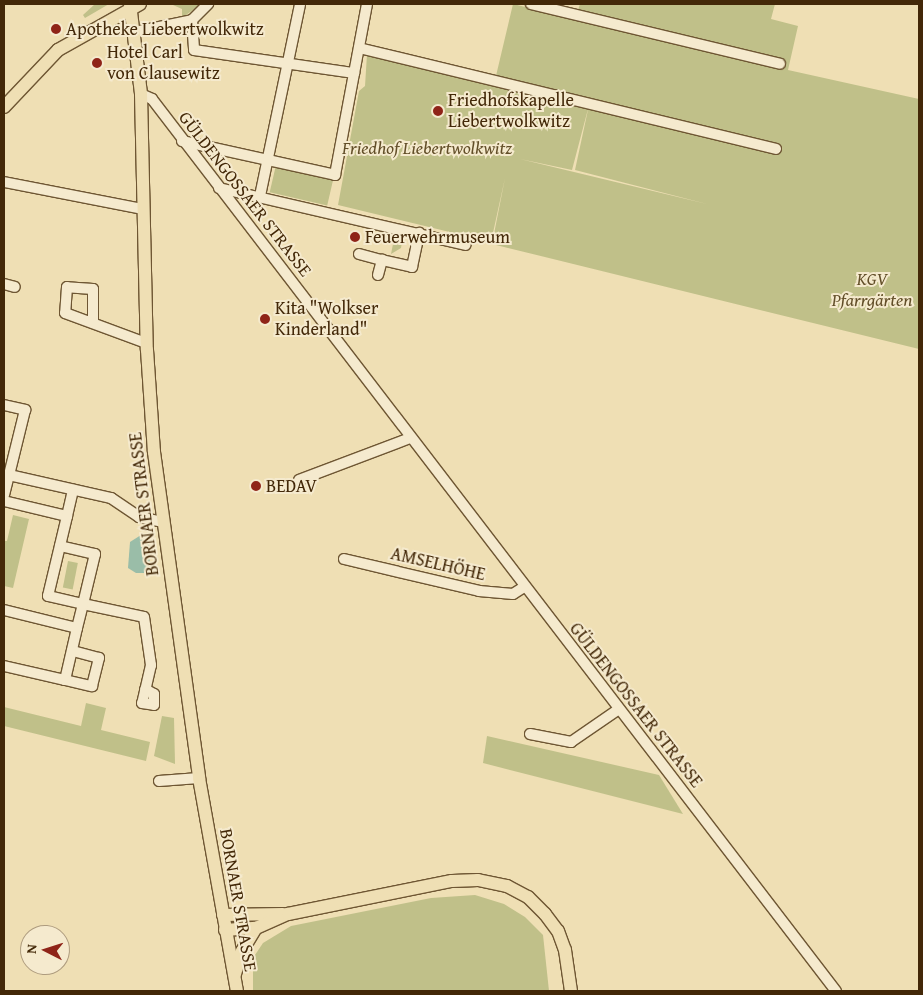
<!DOCTYPE html>
<html>
<head>
<meta charset="utf-8">
<style>
	body { margin:0 }
	#map { position:relative; width:923px; height:995px; overflow:hidden; background:#efdfb4; font-family:"Gentium Book Plus",serif }
	div>[style] { position:absolute }
	.green>* { inset:0; background:#c0c089; transform-origin:0 0 }
	.water>* { inset:0; background:#9abda8 }
	.roads { filter:drop-shadow(1px 0 #6e5633) drop-shadow(-1px 0 #6e5633) drop-shadow(0 1px #6e5633) drop-shadow(0 -1px #6e5633) }
	.minor>* { height:10px; margin:-5px; padding:0 5px; transform-origin:5px; border-radius:5px; background:#f5eace }
	.major>* { height:12px; margin:-6px; padding:0 6px; transform-origin:6px; border-radius:6px; background:#efdfb4 }
	.dots>* { width:14px; height:14px; translate:-50% -50%; box-sizing:border-box; border:2px solid #f5eace; border-radius:50% }
	span { translate:-50% -50%; white-space:nowrap; text-align:center; line-height:1.15; -webkit-text-stroke:4px #f5eace; paint-order:stroke }
	.poi-label { font-size:18px; color:#432808 }
	.left { translate:0 -50%; text-align:left }
	.park-label { font-size:18px; color:#624e28; font-style:italic }
	.street-label { font-size:18px; color:#432808 }
	.frame { position:absolute; inset:0; border:5px solid #432808; pointer-events:none }
	.north { position:absolute; left:20px; top:925px; width:50px; height:50px; box-sizing:border-box; background:#f5eace; border:1px solid #ae9c7f; border-radius:50%; rotate:275deg; font-size:14px; font-weight:700; line-height:20px; text-align:center; color:#432808 }
	.north::after { content:''; display:block; margin:auto; width:18px; height:22px; background:#8f2418; clip-path:polygon(50% 0,100% 100%,50% 72%,0 100%) }
</style>
</head>
<body>
<div id="map">
	<div class="green">
		<i style="clip-path:polygon(95px 4px,109px 4px,85px 18px,83px 15px)"></i>
		<i style="clip-path:polygon(201px 4px,182px 18px,182px 9px,173px 5px)"></i>
		<i style="clip-path:polygon(513px 4px,575px 19px,580px 4px,775px 4px,771px 19px,798px 26px,788px 70px,919px 99px,919px 349px,492px 244px,505px 178px,491px 242px,338px 205px,359px 91px,365px 86px,367px 54px,588px 109px,572px 170px,520px 159px,707px 204px,575px 170px,589px 105px,495px 80px)"></i>
		<i style="left:276px;top:165px;width:59px;height:28px;rotate:13deg"></i>
		<i style="clip-path:polygon(382px 231px,403px 236px,401px 248px,391px 254px,394px 239px,381px 236px)"></i>
		<i style="clip-path:polygon(13px 515px,29px 519px,13px 588px,4px 586px,4px 541px,7px 541px)"></i>
		<i style="left:68px;top:561px;width:10px;height:27px;rotate:11deg"></i>
		<i style="clip-path:polygon(86px 703px,106px 708px,101px 730px,150px 742px,146px 761px,4px 726px,4px 707px,81px 726px)"></i>
		<i style="clip-path:polygon(162px 716px,174px 718px,175px 764px,154px 756px)"></i>
		<i style="clip-path:polygon(487px 736px,659px 775px,683px 814px,483px 763px)"></i>
		<i style="clip-path:polygon(475px 895px,504px 904px,525px 917px,543px 935px,549px 991px,253px 991px,253px 958px,263px 943px,291px 926px,431px 898px)"></i>
	</div>
	<div class="water">
		<i style="clip-path:polygon(141px 535px,149px 539px,150px 573px,136px 573px,128px 568px,130px 542px)"></i>
	</div>
	<div class="roads">
		<div class="minor">
			<i style="left:531px;top:4px;width:256px;rotate:13.5deg"></i>
			<i style="left:192px;top:20px;width:30px;rotate:86deg"></i>
			<i style="left:194px;top:50px;width:162px;rotate:8.2deg"></i>
			<i style="left:140px;top:31px;width:53px;rotate:-11.9deg"></i>
			<i style="left:192px;top:20px;width:23px;rotate:-45deg"></i>
			<i style="left:359px;top:48px;width:429px;rotate:13.6deg"></i>
			<i style="left:141px;top:94px;width:12px;rotate:24deg"></i>
			<i style="left:152px;top:99px;width:1124px;rotate:52.52deg"></i>
			<i style="left:182px;top:141px;width:157px;rotate:12.5deg"></i>
			<i style="left:335px;top:175px;width:174px;rotate:-79.4deg"></i>
			<i style="left:4px;top:182px;width:142px;rotate:11deg"></i>
			<i style="left:219px;top:188px;width:253px;rotate:13deg"></i>
			<i style="left:260px;top:196px;width:196px;rotate:-78.2deg"></i>
			<i style="left:359px;top:254px;width:24px;rotate:15deg"></i>
			<i style="left:378px;top:275px;width:16px;rotate:-75deg"></i>
			<i style="left:382px;top:260px;width:31px;rotate:13deg"></i>
			<i style="left:412px;top:267px;width:35px;rotate:-78deg"></i>
			<i style="left:4px;top:284px;width:11px;rotate:15deg"></i>
			<i style="left:93px;top:323px;width:34px;rotate:-90deg"></i>
			<i style="left:93px;top:289px;width:26px;rotate:-176deg"></i>
			<i style="left:67px;top:287px;width:26px;rotate:94deg"></i>
			<i style="left:65px;top:313px;width:86px;rotate:20.3deg"></i>
			<i style="left:4px;top:405px;width:22px;rotate:13deg"></i>
			<i style="left:25px;top:410px;width:67px;rotate:103.8deg"></i>
			<i style="left:299px;top:480px;width:119px;rotate:-20.7deg"></i>
			<i style="left:4px;top:495px;width:21px;rotate:-76deg"></i>
			<i style="left:9px;top:475px;width:105px;rotate:12.7deg"></i>
			<i style="left:111px;top:498px;width:34px;rotate:34deg"></i>
			<i style="left:139px;top:517px;width:25px;rotate:12deg"></i>
			<i style="left:4px;top:501px;width:65px;rotate:13.4deg"></i>
			<i style="left:67px;top:516px;width:27px;rotate:-77deg"></i>
			<i style="left:60px;top:546px;width:36px;rotate:13deg"></i>
			<i style="left:95px;top:554px;width:51px;rotate:103.5deg"></i>
			<i style="left:83px;top:604px;width:62px;rotate:12deg"></i>
			<i style="left:144px;top:617px;width:49px;rotate:81.7deg"></i>
			<i style="left:151px;top:665px;width:39px;rotate:103deg"></i>
			<i style="left:142px;top:703px;width:12px;rotate:9deg"></i>
			<i style="left:154px;top:705px;width:11px;rotate:-90deg"></i>
			<i style="left:154px;top:694px;width:10px;rotate:-151deg"></i>
			<i style="left:344px;top:559px;width:139px;rotate:13.3deg"></i>
			<i style="left:479px;top:591px;width:34px;rotate:5deg"></i>
			<i style="left:513px;top:594px;width:13px;rotate:-32deg"></i>
			<i style="left:4px;top:610px;width:75px;rotate:13.9deg"></i>
			<i style="left:77px;top:628px;width:25px;rotate:-76deg"></i>
			<i style="left:83px;top:604px;width:36px;rotate:-167deg"></i>
			<i style="left:48px;top:596px;width:82px;rotate:-76.6deg"></i>
			<i style="left:4px;top:666px;width:63px;rotate:12.9deg"></i>
			<i style="left:65px;top:680px;width:53px;rotate:-77deg"></i>
			<i style="left:65px;top:680px;width:28px;rotate:13deg"></i>
			<i style="left:92px;top:686px;width:29px;rotate:-76deg"></i>
			<i style="left:99px;top:658px;width:28px;rotate:-165deg"></i>
			<i style="left:530px;top:734px;width:42px;rotate:11deg"></i>
			<i style="left:571px;top:742px;width:58px;rotate:-34.5deg"></i>
			<i style="left:159px;top:781px;width:40px;rotate:-4.3deg"></i>
		</div>
		<div class="major">
			<i style="left:130px;top:4px;width:91px;rotate:83deg"></i>
			<i style="left:141px;top:94px;width:256px;rotate:88.7deg"></i>
			<i style="left:147px;top:350px;width:102px;rotate:86.1deg"></i>
			<i style="left:154px;top:452px;width:329px;rotate:82.1deg"></i>
			<i style="left:199px;top:778px;width:216px;rotate:79.9deg"></i>
			<i style="left:4px;top:107px;width:79px;rotate:-46.5deg"></i>
			<i style="left:58px;top:50px;width:94px;rotate:-29.3deg"></i>
			<i style="left:223px;top:915px;width:60px;rotate:-1deg"></i>
			<i style="left:225px;top:930px;width:31px;rotate:-4deg"></i>
			<i style="left:256px;top:928px;width:35px;rotate:-24deg"></i>
			<i style="left:288px;top:914px;width:167px;rotate:-11.4deg"></i>
			<i style="left:452px;top:881px;width:26px;rotate:-2deg"></i>
			<i style="left:478px;top:880px;width:30px;rotate:12deg"></i>
			<i style="left:507px;top:886px;width:24px;rotate:28deg"></i>
			<i style="left:528px;top:897px;width:24px;rotate:45deg"></i>
			<i style="left:545px;top:914px;width:21px;rotate:53deg"></i>
			<i style="left:558px;top:931px;width:20px;rotate:70deg"></i>
			<i style="left:565px;top:950px;width:41px;rotate:81.7deg"></i>
			<i style="left:235px;top:974px;width:24px;rotate:-73deg"></i>
			<i style="left:242px;top:951px;width:27px;rotate:-59deg"></i>
		</div>
	</div>
	<div class="dots">
		<i style="left:56px;top:29px;background:#8f2418"></i>
		<i style="left:97px;top:63px;background:#8f2418"></i>
		<i style="left:438px;top:111px;background:#8f2418"></i>
		<i style="left:355px;top:237px;background:#8f2418"></i>
		<i style="left:265px;top:319px;background:#8f2418"></i>
		<i style="left:256px;top:486px;background:#8f2418"></i>
	</div>
	<div class="poi-label">
		<span class="left" style="left:66px;top:29px">Apotheke Liebertwolkwitz</span>
		<span class="left" style="left:107px;top:63px">Hotel Carl<br>von Clausewitz</span>
		<span class="left" style="left:448px;top:111px">Friedhofskapelle<br>Liebertwolkwitz</span>
		<span class="left" style="left:365px;top:237px">Feuerwehrmuseum</span>
		<span class="left" style="left:275px;top:319px">Kita "Wolkser<br>Kinderland"</span>
		<span class="left" style="left:266px;top:486px">BEDAV</span>
	</div>
	<div class="park-label">
		<span style="left:427px;top:148px">Friedhof Liebertwolkwitz</span>
		<span style="left:872px;top:290px">KGV<br>Pfarrgärten</span>
	</div>
	<div class="street-label">
		<span style="left:245px;top:194px;rotate:52deg">GÜLDENGOSSAER STRASSE</span>
		<span style="left:144px;top:504px;rotate:-97deg">BORNAER STRASSE</span>
		<span style="left:438px;top:564px;rotate:13deg">AMSELHÖHE</span>
		<span style="left:636px;top:705px;rotate:52deg">GÜLDENGOSSAER STRASSE</span>
		<span style="left:238px;top:900px;rotate:80deg">BORNAER STRASSE</span>
	</div>
	<div class="frame"></div>
	<div class="north">N</div>
</div>
</body>
</html>
